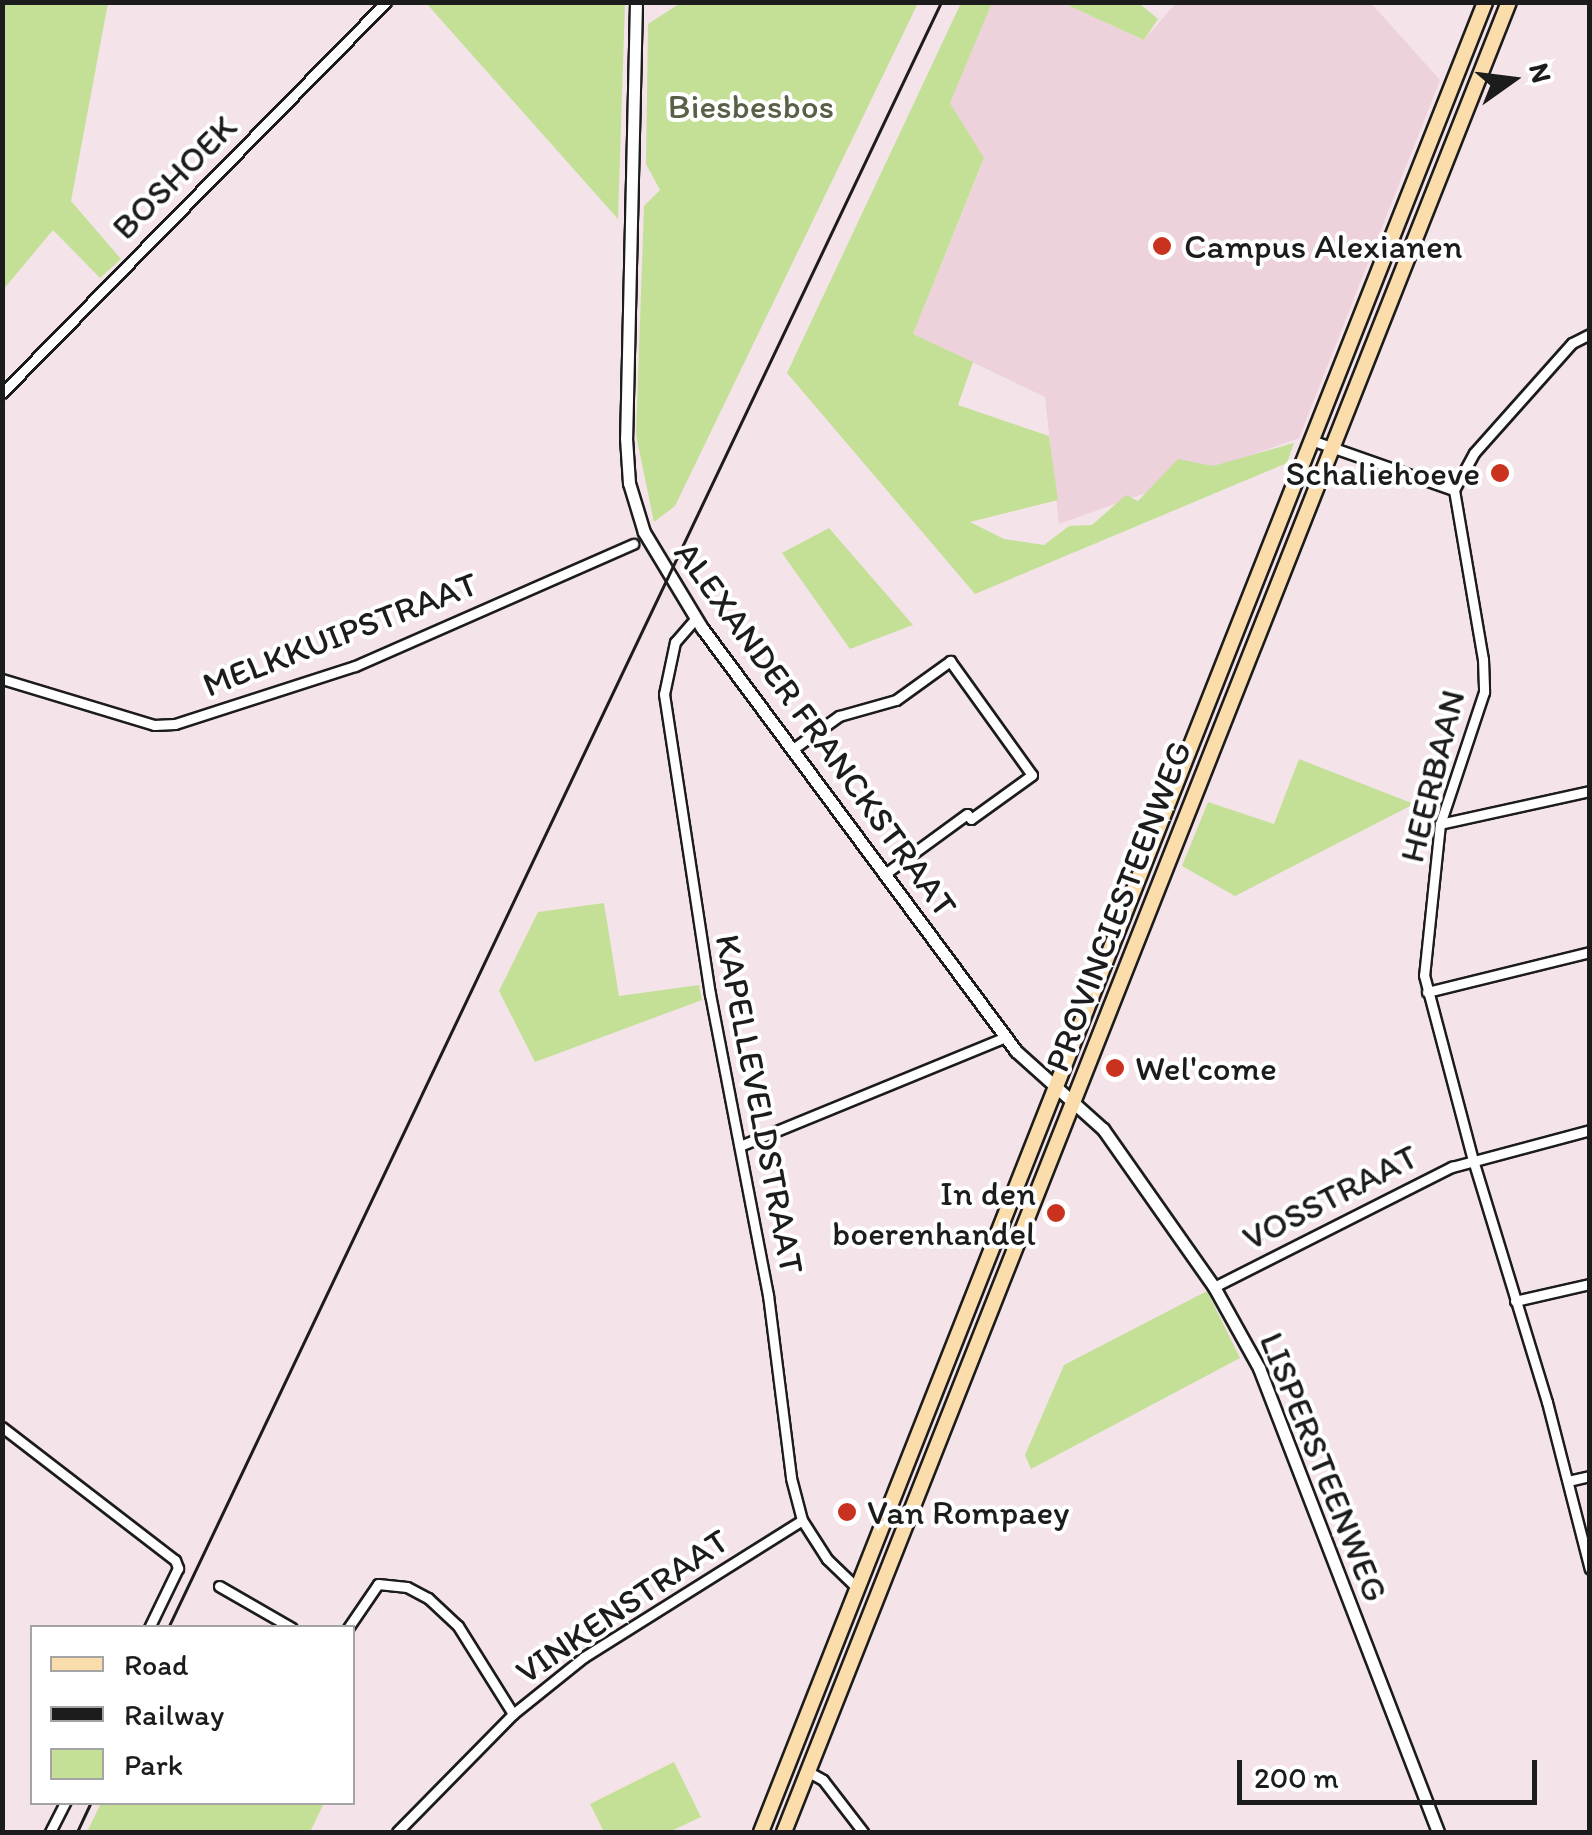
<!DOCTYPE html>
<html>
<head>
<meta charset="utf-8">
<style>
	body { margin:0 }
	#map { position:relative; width:1592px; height:1835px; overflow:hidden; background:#f4e4ea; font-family:Itim,sans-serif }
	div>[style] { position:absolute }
	.built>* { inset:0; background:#edd1db }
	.green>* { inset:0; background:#c4e097 }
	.roads { filter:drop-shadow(2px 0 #1c1c1c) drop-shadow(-2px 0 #1c1c1c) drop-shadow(0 2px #1c1c1c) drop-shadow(0 -2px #1c1c1c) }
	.minor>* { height:9px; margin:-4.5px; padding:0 4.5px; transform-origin:4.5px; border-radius:4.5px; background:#fff }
	.tertiary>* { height:11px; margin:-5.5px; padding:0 5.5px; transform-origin:5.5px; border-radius:5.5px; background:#fff }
	.primary>* { height:14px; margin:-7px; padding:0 7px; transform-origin:7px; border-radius:7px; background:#fbddab }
	.rail>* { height:2.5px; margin:-1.25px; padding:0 1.25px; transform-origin:1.25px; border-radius:1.25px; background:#1c1c1c }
	.dots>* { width:28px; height:28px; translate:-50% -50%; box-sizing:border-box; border:5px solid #fff; border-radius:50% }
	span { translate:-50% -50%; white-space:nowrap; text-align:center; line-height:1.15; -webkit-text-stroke:8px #fff; paint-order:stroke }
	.park-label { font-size:35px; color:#576147 }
	.street-label { font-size:35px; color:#1c1c1c }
	.poi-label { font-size:35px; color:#1c1c1c }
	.left { translate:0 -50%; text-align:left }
	.right { translate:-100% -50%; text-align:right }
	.frame { position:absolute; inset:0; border:5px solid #1c1c1c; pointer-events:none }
	.legend { position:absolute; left:30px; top:1625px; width:325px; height:180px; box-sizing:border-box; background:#fff; border:2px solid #a4a4a4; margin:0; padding:12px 18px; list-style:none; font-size:30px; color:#1c1c1c }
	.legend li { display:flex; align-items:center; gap:20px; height:50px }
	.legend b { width:50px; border:2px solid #a4a4a4 }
	.north { position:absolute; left:1462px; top:30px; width:100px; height:100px; -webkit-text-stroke:8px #fff; paint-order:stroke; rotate:76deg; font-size:28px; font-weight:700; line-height:40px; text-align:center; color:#1c1c1c }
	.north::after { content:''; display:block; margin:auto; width:35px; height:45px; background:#1c1c1c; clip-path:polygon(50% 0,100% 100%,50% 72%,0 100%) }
	.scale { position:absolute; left:1237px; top:1760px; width:300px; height:45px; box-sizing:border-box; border:5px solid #1c1c1c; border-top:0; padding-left:12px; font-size:30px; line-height:35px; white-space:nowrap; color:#1c1c1c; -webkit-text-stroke:8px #fff; paint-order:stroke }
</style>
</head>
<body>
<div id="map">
	<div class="built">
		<i style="clip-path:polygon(992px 3px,1063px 3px,1144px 40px,1176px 3px,1371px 3px,1440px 80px,1299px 438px,1059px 524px,1045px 397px,913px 334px,984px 159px,950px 103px)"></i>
	</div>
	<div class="green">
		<i style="clip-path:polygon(3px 2px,108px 3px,71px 201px,121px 259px,100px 278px,53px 230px,3px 290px)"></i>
		<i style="clip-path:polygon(473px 2px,625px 3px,618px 219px,426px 3px)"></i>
		<i style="clip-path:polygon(682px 2px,918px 3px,675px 506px,654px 522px,636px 435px,644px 206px,660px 190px,646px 164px,648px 24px)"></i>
		<i style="clip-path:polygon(961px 3px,992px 3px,950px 103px,984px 158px,913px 334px,973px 362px,958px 405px,1049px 436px,1058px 500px,970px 522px,1004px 539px,1044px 545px,1069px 526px,1092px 525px,1126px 495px,1138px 501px,1178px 459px,1213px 466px,1294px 443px,1287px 463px,975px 594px,787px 373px)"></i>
		<i style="clip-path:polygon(1063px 3px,1139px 3px,1158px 19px,1144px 40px)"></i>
		<i style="clip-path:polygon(829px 528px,913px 625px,850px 649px,782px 553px)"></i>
		<i style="clip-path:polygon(1299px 759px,1414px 804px,1235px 896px,1182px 866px,1208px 802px,1274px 824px)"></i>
		<i style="clip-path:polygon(604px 903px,619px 996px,699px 985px,702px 1000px,535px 1062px,499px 991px,538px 912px)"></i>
		<i style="clip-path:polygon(1207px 1291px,1240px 1358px,1031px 1469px,1025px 1455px,1064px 1365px)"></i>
		<i style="clip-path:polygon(674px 1762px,701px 1817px,669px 1832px,604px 1832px,590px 1804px)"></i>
		<i style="clip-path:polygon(101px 1803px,101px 1802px,324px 1803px,310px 1832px,87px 1832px)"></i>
	</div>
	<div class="roads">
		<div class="minor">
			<i style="left:1590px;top:334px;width:20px;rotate:153deg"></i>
			<i style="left:1572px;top:343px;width:147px;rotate:131.7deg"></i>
			<i style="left:1474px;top:453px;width:42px;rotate:118.4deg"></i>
			<i style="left:1454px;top:490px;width:171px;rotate:80.3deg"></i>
			<i style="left:1483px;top:659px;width:33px;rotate:88deg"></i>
			<i style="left:1484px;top:692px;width:139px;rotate:108.4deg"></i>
			<i style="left:1440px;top:824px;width:152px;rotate:96deg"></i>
			<i style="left:1424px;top:975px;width:191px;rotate:75.2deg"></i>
			<i style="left:1473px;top:1160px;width:253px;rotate:73deg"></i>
			<i style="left:1547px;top:1402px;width:172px;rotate:75.6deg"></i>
			<i style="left:2px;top:393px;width:548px;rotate:-45.52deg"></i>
			<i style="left:1311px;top:440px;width:151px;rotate:19.3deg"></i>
			<i style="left:696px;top:618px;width:32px;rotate:131deg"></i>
			<i style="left:675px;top:642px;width:53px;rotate:101.9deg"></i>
			<i style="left:664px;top:694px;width:304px;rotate:81.3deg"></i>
			<i style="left:710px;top:994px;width:307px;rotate:79.1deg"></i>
			<i style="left:768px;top:1295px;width:184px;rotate:82.8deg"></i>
			<i style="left:791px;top:1478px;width:43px;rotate:75.3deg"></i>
			<i style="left:802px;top:1520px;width:46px;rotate:57.3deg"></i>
			<i style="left:827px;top:1559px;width:35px;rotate:44deg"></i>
			<i style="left:852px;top:1583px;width:8px;rotate:7deg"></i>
			<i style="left:2px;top:679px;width:159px;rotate:16.8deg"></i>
			<i style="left:154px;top:725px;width:21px;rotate:-3deg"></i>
			<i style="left:175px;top:724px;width:189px;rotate:-17.9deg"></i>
			<i style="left:355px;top:666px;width:304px;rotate:-23.7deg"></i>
			<i style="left:793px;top:749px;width:57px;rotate:-35.7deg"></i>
			<i style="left:839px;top:716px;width:59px;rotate:-15.7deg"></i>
			<i style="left:896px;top:700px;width:67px;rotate:-35.8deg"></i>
			<i style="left:950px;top:661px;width:140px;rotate:54.3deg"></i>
			<i style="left:1032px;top:775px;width:75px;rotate:144.2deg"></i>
			<i style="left:971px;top:819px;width:6px;rotate:-129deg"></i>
			<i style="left:967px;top:814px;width:102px;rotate:143.8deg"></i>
			<i style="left:1440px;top:824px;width:154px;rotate:-12.4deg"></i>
			<i style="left:1427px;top:992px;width:168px;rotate:-13.8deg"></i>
			<i style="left:740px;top:1146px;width:287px;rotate:-22.3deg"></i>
			<i style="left:1214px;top:1287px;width:267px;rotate:-26.8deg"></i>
			<i style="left:1452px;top:1167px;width:143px;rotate:-15deg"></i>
			<i style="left:1515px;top:1301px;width:77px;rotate:-12.8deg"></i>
			<i style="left:2px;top:1427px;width:218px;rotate:37.6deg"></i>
			<i style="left:175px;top:1560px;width:9px;rotate:69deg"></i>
			<i style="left:178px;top:1568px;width:67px;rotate:115.8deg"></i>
			<i style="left:1568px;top:1481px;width:23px;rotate:-13deg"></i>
			<i style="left:219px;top:1586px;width:84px;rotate:29.9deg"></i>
			<i style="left:348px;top:1628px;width:53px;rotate:-55.7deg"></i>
			<i style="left:378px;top:1584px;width:29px;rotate:6deg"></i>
			<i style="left:407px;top:1587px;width:24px;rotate:28deg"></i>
			<i style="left:428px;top:1598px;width:41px;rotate:43deg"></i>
			<i style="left:458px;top:1626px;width:104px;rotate:58deg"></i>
			<i style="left:807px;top:1771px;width:18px;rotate:29deg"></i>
			<i style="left:823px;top:1780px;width:66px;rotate:52.4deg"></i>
			<i style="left:50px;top:1832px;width:34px;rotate:-63deg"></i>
			<i style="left:397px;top:1832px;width:165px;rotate:-45.5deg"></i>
			<i style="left:513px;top:1714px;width:91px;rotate:-38.8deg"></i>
			<i style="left:584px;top:1657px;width:257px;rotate:-32.1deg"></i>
		</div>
		<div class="tertiary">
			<i style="left:636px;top:2px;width:436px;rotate:91.3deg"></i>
			<i style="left:626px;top:438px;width:45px;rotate:86.2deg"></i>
			<i style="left:629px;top:483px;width:51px;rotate:73deg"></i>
			<i style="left:644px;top:532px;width:112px;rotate:58.9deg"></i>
			<i style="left:702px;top:628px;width:527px;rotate:53.41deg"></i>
			<i style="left:1016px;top:1051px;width:117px;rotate:41.9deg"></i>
			<i style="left:1103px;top:1129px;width:193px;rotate:54.9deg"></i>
			<i style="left:1214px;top:1287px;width:93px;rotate:60.9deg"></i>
			<i style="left:1259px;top:1368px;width:497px;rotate:68.9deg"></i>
		</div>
		<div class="primary">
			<i style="left:761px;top:1832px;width:1968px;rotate:-68.41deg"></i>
			<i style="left:784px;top:1832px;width:1968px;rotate:-68.39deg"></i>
		</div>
	</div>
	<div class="rail">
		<i style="left:168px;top:1628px;width:1800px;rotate:-64.57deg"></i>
		<i style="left:77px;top:1832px;width:33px;rotate:-65deg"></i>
	</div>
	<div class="dots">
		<i style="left:1162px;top:246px;background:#c8321e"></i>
		<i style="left:1500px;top:473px;background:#c8321e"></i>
		<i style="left:1115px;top:1068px;background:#c8321e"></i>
		<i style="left:1056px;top:1213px;background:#c8321e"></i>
		<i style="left:847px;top:1512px;background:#c8321e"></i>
	</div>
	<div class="park-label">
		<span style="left:751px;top:106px">Biesbesbos</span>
	</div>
	<div class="street-label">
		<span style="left:174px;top:177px;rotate:-45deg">BOSHOEK</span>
		<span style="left:340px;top:634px;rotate:-21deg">MELKKUIPSTRAAT</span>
		<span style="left:816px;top:729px;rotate:54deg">ALEXANDER FRANCKSTRAAT</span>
		<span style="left:1432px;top:776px;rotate:-76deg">HEERBAAN</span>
		<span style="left:1118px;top:906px;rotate:-69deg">PROVINCIESTEENWEG</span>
		<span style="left:760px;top:1104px;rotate:79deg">KAPELLEVELDSTRAAT</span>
		<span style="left:1330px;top:1197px;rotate:-27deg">VOSSTRAAT</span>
		<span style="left:1324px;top:1467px;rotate:68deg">LISPERSTEENWEG</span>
		<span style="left:622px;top:1606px;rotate:-34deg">VINKENSTRAAT</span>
	</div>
	<div class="poi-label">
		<span class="left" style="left:1184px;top:246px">Campus Alexianen</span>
		<span class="right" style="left:1480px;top:473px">Schaliehoeve</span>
		<span class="left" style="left:1135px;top:1068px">Wel'come</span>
		<span class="right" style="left:1036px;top:1213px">In den<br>boerenhandel</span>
		<span class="left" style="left:867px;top:1512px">Van Rompaey</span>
	</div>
	<div class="frame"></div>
	<ul class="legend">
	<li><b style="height:12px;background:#fbddab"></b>Road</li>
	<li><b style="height:12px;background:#1c1c1c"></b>Railway</li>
	<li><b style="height:28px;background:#c4e097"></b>Park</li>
	</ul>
	<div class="north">N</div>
	<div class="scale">200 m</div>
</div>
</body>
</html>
